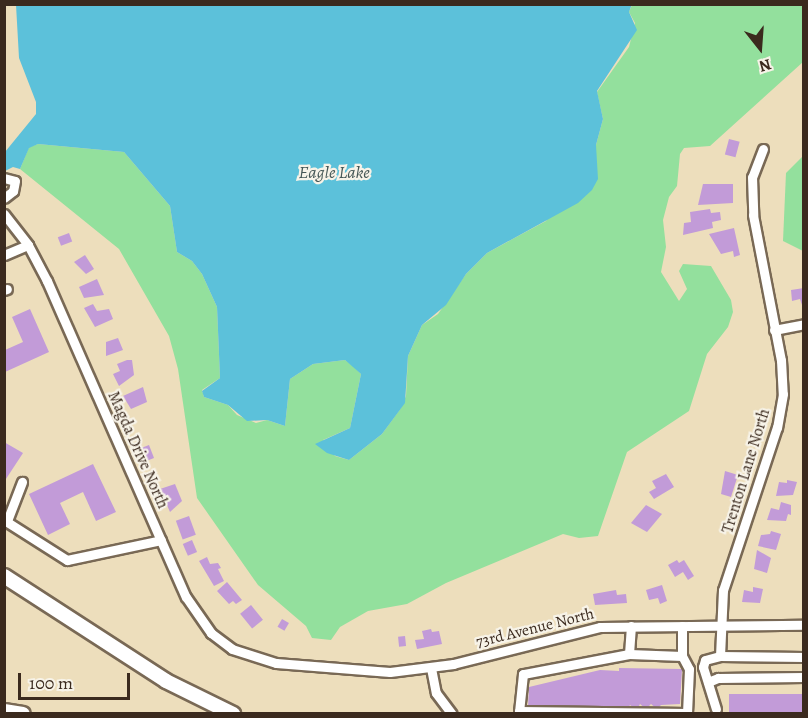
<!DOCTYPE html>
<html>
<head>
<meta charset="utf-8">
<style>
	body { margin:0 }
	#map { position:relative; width:808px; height:718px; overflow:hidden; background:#eddebc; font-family:Alegreya,serif }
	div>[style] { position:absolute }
	.green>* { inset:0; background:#93e09d }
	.water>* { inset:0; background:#5cc1da }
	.building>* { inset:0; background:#c29bd8; transform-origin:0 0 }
	.roads { filter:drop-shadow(2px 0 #796955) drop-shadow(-2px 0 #796955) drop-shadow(0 2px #796955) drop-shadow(0 -2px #796955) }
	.minor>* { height:9px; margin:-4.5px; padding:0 4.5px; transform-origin:4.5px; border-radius:4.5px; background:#fff }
	.highway>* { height:14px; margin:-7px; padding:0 7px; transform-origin:7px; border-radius:7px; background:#fff }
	span { translate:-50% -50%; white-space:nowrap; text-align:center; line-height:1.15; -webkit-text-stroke:4.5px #f7f3e8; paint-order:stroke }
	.street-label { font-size:16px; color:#3b2a1e }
	.water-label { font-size:18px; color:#455756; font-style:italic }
	.frame { position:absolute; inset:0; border:6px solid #3b2a1e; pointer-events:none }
	.north { position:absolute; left:730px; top:18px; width:60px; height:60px; -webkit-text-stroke:4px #f7f3e8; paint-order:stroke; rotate:163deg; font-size:16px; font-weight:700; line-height:24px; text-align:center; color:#3b2a1e }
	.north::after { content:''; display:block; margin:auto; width:21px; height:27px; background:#3b2a1e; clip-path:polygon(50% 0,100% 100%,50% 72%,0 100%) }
	.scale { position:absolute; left:18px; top:673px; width:112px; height:27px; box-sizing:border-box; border:3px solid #3b2a1e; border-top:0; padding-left:8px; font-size:18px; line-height:21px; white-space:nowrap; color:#3b2a1e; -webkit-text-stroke:4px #f7f3e8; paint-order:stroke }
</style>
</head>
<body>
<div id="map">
	<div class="green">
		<i style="clip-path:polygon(632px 5px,803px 5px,803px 62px,710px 146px,684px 148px,680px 154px,677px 186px,669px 197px,663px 220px,666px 247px,661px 272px,679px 301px,687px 289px,679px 271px,683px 264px,711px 266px,731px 300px,733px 312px,728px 327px,707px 354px,689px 411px,627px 452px,598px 536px,579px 538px,563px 534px,446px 583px,407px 604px,368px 611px,340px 627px,331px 640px,312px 638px,306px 626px,258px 585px,197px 498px,178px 369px,169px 336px,119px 249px,20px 169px,29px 147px,38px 144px,124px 152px,170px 206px,177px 252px,192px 261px,202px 274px,217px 307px,220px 378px,202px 390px,204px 397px,228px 405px,237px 415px,256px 423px,267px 420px,285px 426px,290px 379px,313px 364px,345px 360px,353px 366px,361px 374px,350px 428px,323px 440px,335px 456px,349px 460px,382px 434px,401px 408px,406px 396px,408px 356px,422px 325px,438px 314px,466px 274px,487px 253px,546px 221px,596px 145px,603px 119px,597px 92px,629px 47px,635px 23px,629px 12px)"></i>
		<i style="clip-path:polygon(803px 156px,803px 251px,783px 241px,786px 173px)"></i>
	</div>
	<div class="water">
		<i style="clip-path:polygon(16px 5px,632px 4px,629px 12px,637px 30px,597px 91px,603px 119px,596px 145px,598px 179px,592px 190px,578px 203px,487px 253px,466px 274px,446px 305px,422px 325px,408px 356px,405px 403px,382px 434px,349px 460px,327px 453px,315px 444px,350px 428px,361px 374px,345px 360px,313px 364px,290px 379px,285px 426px,267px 420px,247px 421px,228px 405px,204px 397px,202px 391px,220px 378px,217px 307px,202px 274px,192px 261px,177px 252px,170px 206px,124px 152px,38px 144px,29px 148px,20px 169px,13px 167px,5px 171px,5px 152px,36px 114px,36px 102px,19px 58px)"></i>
	</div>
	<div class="building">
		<i style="left:729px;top:139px;width:11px;height:16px;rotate:15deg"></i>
		<i style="clip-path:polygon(703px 184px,733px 184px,733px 203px,698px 205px)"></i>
		<i style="clip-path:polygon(710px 209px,711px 213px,720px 212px,721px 220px,712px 222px,713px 228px,683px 235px,684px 223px,691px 222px,690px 212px)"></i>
		<i style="clip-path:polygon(734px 228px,740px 255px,734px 257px,733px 251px,721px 254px,709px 234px)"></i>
		<i style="left:69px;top:233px;width:9px;height:12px;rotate:69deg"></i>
		<i style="clip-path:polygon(85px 255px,94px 269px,86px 274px,74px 262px)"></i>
		<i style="clip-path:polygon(97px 279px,104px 295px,84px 298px,79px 287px)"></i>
		<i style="clip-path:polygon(804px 288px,804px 305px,802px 305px,800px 299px,792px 301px,791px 290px)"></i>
		<i style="clip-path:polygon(93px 304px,97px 311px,109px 309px,113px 319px,95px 327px,84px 308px)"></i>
		<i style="clip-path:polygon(30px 309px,49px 352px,5px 372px,5px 350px,23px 342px,12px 317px)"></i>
		<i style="clip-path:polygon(118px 338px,123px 350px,106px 356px,106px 342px)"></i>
		<i style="clip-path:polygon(127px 360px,132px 360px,134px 375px,119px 386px,113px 374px,120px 371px,117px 364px)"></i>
		<i style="clip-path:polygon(143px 387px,147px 402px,131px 409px,123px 396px)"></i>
		<i style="clip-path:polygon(4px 442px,23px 453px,4px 482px)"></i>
		<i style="left:149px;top:445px;width:14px;height:9px;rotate:69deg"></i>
		<i style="clip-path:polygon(93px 464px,116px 512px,96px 521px,83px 492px,60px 503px,70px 524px,48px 535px,29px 494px)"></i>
		<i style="clip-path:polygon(725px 471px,738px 475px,731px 497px,721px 494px)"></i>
		<i style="clip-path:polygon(666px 474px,674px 487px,654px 499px,649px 492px,656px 488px,652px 481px)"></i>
		<i style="clip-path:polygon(787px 480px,797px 482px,793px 495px,776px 496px,779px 482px,787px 483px)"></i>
		<i style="clip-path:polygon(175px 484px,182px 501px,170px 512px,160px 489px)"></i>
		<i style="clip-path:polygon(781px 502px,791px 505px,791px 515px,788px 514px,786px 521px,767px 520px,771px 508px,779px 510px)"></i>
		<i style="clip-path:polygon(646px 505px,662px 514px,647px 532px,631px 523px)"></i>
		<i style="left:189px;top:516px;width:20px;height:14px;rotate:70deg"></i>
		<i style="clip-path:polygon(771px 531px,781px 534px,776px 550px,758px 546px,761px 535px,770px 534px)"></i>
		<i style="left:192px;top:540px;width:13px;height:10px;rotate:67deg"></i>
		<i style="clip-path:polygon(757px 550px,771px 558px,767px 573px,754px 569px)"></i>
		<i style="clip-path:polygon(207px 557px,210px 564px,218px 563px,221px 568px,218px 569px,224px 581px,214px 586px,199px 561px)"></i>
		<i style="clip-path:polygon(677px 560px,679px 563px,684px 560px,694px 576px,688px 580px,683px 572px,675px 577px,668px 565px)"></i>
		<i style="clip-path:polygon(227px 582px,242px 600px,236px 604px,233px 601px,229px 604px,217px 591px)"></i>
		<i style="clip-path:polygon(662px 585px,667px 601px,660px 604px,658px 598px,649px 600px,646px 590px)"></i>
		<i style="clip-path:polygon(753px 587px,763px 589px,760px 603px,742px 602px,744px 590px,753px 592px)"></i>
		<i style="clip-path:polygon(616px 590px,617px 595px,626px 594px,627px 603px,595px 605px,593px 594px)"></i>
		<i style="left:251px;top:605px;width:19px;height:14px;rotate:51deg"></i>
		<i style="left:282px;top:619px;width:8px;height:9px;rotate:30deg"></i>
		<i style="clip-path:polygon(431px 629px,432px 632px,439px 631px,442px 644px,417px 649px,415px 640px,424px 639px,422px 631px)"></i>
		<i style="left:405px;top:636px;width:10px;height:7px;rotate:84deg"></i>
		<i style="clip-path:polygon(619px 668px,682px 669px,680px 704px,661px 705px,657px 709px,651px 704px,646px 709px,640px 704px,637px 710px,630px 705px,627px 710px,528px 707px,529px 687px,600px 670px,619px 671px)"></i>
		<i style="left:804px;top:694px;width:20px;height:75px;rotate:90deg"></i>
	</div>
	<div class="roads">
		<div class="minor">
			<i style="left:763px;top:149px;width:30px;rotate:111deg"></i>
			<i style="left:752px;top:177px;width:38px;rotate:88deg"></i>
			<i style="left:753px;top:215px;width:148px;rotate:79.1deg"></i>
			<i style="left:781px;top:360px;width:34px;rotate:87deg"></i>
			<i style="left:783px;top:394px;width:34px;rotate:100deg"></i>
			<i style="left:777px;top:427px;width:172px;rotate:108.3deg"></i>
			<i style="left:723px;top:590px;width:66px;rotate:92.6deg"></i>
			<i style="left:720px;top:656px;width:84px;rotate:0.7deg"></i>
			<i style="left:4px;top:178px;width:11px;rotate:15deg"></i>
			<i style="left:15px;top:181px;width:10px;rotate:101deg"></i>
			<i style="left:13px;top:191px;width:11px;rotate:142deg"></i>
			<i style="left:4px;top:214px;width:39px;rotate:52deg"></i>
			<i style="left:28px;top:245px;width:41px;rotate:62.2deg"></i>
			<i style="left:47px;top:281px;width:345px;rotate:66.3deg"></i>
			<i style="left:186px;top:597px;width:44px;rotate:55.2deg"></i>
			<i style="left:211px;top:633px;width:26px;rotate:37deg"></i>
			<i style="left:232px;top:649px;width:46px;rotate:17.7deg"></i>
			<i style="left:276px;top:663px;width:114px;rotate:4.5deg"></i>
			<i style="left:390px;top:672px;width:64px;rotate:-7.2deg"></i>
			<i style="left:453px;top:664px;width:152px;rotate:-14.1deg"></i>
			<i style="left:600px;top:627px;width:204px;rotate:-0.6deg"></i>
			<i style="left:4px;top:255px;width:26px;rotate:-23deg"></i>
			<i style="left:4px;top:290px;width:3px;rotate:-18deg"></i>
			<i style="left:774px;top:330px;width:31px;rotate:-11deg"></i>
			<i style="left:4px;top:520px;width:75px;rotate:32.4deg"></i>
			<i style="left:67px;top:560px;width:96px;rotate:-12deg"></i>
			<i style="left:7px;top:521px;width:42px;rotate:-69deg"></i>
			<i style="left:682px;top:626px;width:30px;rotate:90deg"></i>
			<i style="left:629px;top:654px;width:108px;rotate:169.3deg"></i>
			<i style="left:523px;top:674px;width:37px;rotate:96deg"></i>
			<i style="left:519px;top:711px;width:168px;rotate:0.7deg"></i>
			<i style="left:687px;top:713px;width:44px;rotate:-87.4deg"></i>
			<i style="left:689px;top:669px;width:15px;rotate:-118deg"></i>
			<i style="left:682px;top:656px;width:53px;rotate:-177.8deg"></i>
			<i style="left:629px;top:654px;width:28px;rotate:-86deg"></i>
			<i style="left:431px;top:668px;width:25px;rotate:79deg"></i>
			<i style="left:436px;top:693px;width:26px;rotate:53deg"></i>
			<i style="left:708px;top:682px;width:11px;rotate:-22deg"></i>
			<i style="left:718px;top:678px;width:86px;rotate:-0.7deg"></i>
			<i style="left:716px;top:709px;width:44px;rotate:-107.2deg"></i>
			<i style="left:703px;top:667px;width:7px;rotate:-74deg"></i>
			<i style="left:705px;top:660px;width:16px;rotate:-15deg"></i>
		</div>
		<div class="highway">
			<i style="left:4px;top:576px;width:193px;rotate:32.9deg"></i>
			<i style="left:166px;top:681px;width:75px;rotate:26.2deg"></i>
			<i style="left:4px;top:711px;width:19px;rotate:9deg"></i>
		</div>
	</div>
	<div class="street-label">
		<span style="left:138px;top:450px;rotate:66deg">Magda Drive North</span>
		<span style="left:746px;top:471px;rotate:-73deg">Trenton Lane North</span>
		<span style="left:535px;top:628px;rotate:-14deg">73rd Avenue North</span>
	</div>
	<div class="water-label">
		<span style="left:334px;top:172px">Eagle Lake</span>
	</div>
	<div class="frame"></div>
	<div class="north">N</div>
	<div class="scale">100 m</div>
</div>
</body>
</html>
